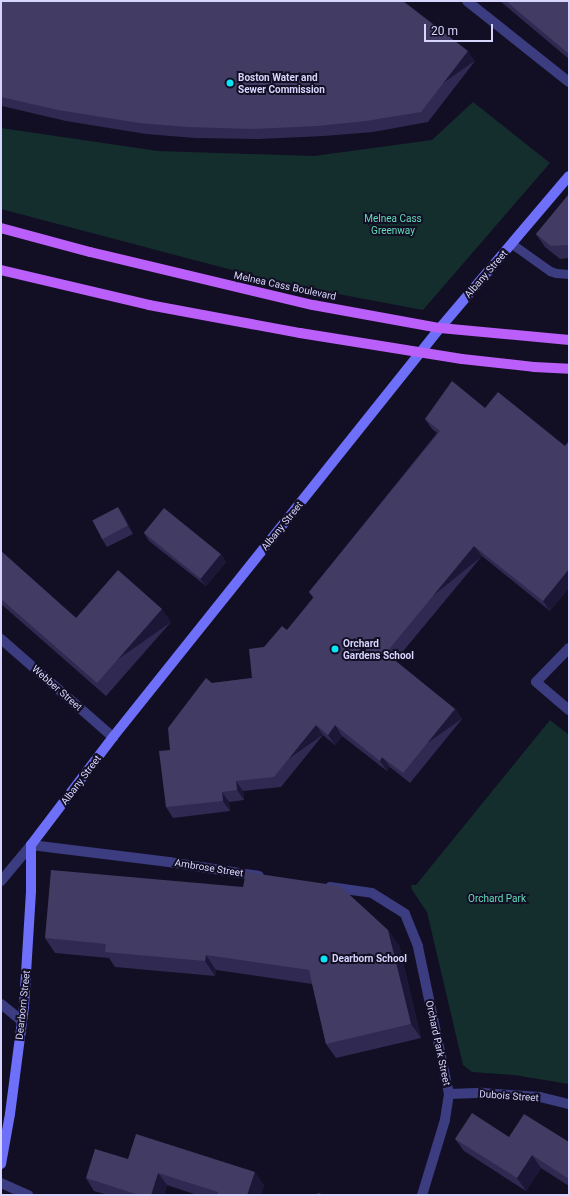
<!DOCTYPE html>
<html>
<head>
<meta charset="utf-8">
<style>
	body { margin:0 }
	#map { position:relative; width:570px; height:1196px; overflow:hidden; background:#120f24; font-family:Roboto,sans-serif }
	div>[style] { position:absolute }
	.green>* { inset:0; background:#132e2c }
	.lane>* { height:9px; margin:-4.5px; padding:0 4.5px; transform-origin:4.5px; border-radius:4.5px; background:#3c3c81 }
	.street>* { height:10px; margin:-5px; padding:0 5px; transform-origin:5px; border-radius:5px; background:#3c3c81 }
	.secondary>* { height:10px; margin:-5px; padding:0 5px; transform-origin:5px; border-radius:5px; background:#6e70fa }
	.primary>* { height:10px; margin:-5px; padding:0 5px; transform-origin:5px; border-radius:5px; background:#ba5ff9 }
	.wall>* { inset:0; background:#302951 }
	.shaded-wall>* { inset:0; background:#1c1737; transform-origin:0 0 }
	.building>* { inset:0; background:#423b63; transform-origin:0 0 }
	.dots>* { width:11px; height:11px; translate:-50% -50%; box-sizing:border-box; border:2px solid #120f24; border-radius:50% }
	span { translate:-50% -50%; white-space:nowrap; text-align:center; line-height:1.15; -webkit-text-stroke:4px #120f24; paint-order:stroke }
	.poi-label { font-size:10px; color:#d7d4fd; font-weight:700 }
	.left { translate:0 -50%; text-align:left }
	.park-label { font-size:10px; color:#62dbb9 }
	.street-label { font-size:10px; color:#d7d4fd }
	.frame { position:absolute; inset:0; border:2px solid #d7d4fd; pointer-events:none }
	.scale { position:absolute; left:424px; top:24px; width:69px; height:18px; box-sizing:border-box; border:2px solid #d7d4fd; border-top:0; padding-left:5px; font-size:12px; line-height:14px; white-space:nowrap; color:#d7d4fd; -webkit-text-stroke:3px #120f24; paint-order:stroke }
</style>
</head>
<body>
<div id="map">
	<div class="green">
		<i style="clip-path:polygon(473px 102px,550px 163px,423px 310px,285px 284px,1px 209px,1px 128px,158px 151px,314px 156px,432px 140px)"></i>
		<i style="clip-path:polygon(550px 720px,569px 735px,569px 1084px,514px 1075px,472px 1072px,463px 1065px,427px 912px,412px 890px,411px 885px,416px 885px)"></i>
	</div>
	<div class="lane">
		<i style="left:512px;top:244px;width:47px;rotate:35.4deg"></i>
		<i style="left:550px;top:271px;width:6px;rotate:18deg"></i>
		<i style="left:556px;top:273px;width:13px;rotate:4deg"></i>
	</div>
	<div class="street">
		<i style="left:467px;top:1px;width:130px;rotate:38.5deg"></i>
		<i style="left:1px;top:639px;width:149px;rotate:41.2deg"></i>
		<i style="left:569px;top:648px;width:47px;rotate:134.1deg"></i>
		<i style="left:536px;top:682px;width:43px;rotate:40.3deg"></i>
		<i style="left:1px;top:881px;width:47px;rotate:-50.2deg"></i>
		<i style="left:31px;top:845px;width:139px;rotate:7deg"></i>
		<i style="left:169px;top:862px;width:91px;rotate:8.8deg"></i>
		<i style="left:330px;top:887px;width:42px;rotate:8.1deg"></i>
		<i style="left:372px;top:893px;width:39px;rotate:32deg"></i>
		<i style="left:405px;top:914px;width:35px;rotate:68deg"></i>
		<i style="left:418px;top:947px;width:150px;rotate:78.1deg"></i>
		<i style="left:449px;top:1094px;width:26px;rotate:99deg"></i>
		<i style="left:445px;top:1120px;width:78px;rotate:107deg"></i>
		<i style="left:1px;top:1004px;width:27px;rotate:39deg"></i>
		<i style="left:449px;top:1094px;width:34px;rotate:-2deg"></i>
		<i style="left:483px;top:1093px;width:57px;rotate:4deg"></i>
		<i style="left:540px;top:1097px;width:30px;rotate:14deg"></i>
		<i style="left:1px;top:1183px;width:30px;rotate:24deg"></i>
	</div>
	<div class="secondary">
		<i style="left:1px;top:1164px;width:51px;rotate:-79.8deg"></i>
		<i style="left:10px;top:1114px;width:109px;rotate:-82.6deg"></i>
		<i style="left:24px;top:1006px;width:115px;rotate:-86.5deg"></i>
		<i style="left:31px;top:891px;width:46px;rotate:-90deg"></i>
		<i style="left:31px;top:845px;width:136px;rotate:-52.8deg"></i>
		<i style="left:113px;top:737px;width:524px;rotate:-51.36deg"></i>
		<i style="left:440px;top:328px;width:199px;rotate:-49.7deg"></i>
	</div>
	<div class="primary">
		<i style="left:1px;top:228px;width:92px;rotate:15.1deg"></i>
		<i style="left:90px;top:252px;width:229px;rotate:13.4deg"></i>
		<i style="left:313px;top:305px;width:129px;rotate:10.3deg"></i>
		<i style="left:440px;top:328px;width:130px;rotate:5.3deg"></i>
		<i style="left:1px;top:270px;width:152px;rotate:13.3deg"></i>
		<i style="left:149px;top:305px;width:154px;rotate:10.5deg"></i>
		<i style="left:300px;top:333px;width:164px;rotate:9.1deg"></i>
		<i style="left:462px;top:359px;width:72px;rotate:6.3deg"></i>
		<i style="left:534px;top:367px;width:35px;rotate:3deg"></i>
	</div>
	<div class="wall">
		<i style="clip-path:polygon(1px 1px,475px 61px,428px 122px,373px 132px,324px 136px,259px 139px,195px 138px,146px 134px,66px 121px,2px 106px,1px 108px)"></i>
		<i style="clip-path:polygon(500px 1px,569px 1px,569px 59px)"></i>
		<i style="clip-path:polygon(569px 194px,569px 258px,560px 259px,545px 247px,536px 234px)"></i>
		<i style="clip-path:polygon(485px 408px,565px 446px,569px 441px,569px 588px,550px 611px,482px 556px,395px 661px,455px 709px,462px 719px,410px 783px,390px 767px,387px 771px,342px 736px,335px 745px,323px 735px,281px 787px,243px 791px,244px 800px,229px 802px,230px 811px,173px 818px,166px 807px,170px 750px,212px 683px,252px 678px,264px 647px,287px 630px,313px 598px,309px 592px,437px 433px,432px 429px,425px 419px)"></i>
		<i style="clip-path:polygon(123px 514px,133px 534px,107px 547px,102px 539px)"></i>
		<i style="clip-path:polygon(144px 533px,221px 554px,226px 562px,206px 586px,149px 541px)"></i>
		<i style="clip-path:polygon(1px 551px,76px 618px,171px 622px,106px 696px,1px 604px)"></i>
		<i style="clip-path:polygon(45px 938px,399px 945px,421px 1038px,336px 1058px,326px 1044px,312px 984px,216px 970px,215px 976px,115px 967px,109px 958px,55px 953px)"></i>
		<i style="clip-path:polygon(509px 1137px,569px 1142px,569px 1186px,541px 1168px,526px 1191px,464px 1151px,455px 1139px)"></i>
		<i style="clip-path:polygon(128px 1159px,264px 1185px,261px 1195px,197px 1195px,167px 1185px,164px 1195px,108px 1195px,94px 1191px,86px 1178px)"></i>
	</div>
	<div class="shaded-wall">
		<i style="left:468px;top:51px;width:12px;height:77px;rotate:55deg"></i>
		<i style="clip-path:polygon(118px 507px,123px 514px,133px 534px,128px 526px)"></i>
		<i style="left:474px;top:546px;width:13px;height:139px;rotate:51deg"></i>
		<i style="clip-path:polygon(221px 554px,226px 562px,206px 586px,200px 579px)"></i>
		<i style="clip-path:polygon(569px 569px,569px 588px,550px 611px,543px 601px)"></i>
		<i style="left:162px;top:609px;width:16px;height:98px;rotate:55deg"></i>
		<i style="left:455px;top:709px;width:12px;height:82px;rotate:55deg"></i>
		<i style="left:316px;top:725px;width:12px;height:67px;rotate:55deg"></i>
		<i style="clip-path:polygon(335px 725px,342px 736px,335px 745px,328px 735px)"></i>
		<i style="clip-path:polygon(382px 757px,390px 767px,387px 771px,380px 761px)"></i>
		<i style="clip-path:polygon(236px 781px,243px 791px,244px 800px,237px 790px)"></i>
		<i style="clip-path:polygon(222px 792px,229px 802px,230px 811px,223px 801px)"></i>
		<i style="clip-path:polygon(388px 930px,399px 945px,421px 1038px,411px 1024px)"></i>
		<i style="clip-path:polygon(206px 955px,216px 970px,215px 976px,205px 961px)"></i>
		<i style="clip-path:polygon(532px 1155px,541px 1168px,526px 1191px,517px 1178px)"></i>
		<i style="clip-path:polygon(255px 1172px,264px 1185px,261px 1195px,247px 1195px)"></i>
		<i style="clip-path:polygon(158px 1173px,167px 1185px,164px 1195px,151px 1195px)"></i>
	</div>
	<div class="building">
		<i style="clip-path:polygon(1px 1px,403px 1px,468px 51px,421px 112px,366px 121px,317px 126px,252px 129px,187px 127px,139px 123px,58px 110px,1px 97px)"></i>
		<i style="clip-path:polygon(506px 1px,569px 1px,569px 54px)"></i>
		<i style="clip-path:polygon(569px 194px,569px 245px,551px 246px,536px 234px)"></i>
		<i style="clip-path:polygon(452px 381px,485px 408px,498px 392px,565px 446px,569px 441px,569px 569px,543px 601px,474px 546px,386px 653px,455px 709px,403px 773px,382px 757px,380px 761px,335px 725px,328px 735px,316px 725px,274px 777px,236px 781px,237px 790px,222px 792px,223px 801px,166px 807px,159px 751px,170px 750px,168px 728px,206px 678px,212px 683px,252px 678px,249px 649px,264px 647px,282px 626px,287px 630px,314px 597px,309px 592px,440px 431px,425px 419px)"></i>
		<i style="left:118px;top:507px;width:21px;height:29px;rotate:62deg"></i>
		<i style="left:164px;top:508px;width:73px;height:32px;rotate:39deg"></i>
		<i style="clip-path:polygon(1px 551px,76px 618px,118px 570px,162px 609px,97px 683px,1px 599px)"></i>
		<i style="clip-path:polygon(51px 870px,243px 887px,246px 872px,340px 886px,388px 930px,411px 1024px,326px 1044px,309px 970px,206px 955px,205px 961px,105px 952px,106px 944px,45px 938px)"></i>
		<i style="clip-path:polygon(472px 1113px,509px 1137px,524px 1114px,569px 1142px,569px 1179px,532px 1155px,517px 1178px,455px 1139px)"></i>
		<i style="clip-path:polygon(136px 1134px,255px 1172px,247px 1195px,217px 1195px,218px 1192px,158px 1173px,151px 1195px,139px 1195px,86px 1178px,95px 1149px,128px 1159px)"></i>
		<i style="clip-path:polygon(318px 1193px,325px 1195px,317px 1195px)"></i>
	</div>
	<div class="dots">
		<i style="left:230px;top:83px;background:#09e5f4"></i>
		<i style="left:335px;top:649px;background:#09e5f4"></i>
		<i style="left:324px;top:959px;background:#09e5f4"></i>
	</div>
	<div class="poi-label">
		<span class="left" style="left:238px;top:83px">Boston Water and<br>Sewer Commission</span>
		<span class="left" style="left:343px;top:649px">Orchard<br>Gardens School</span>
		<span class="left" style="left:332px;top:959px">Dearborn School</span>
	</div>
	<div class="park-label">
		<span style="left:393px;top:224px">Melnea Cass<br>Greenway</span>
		<span style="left:497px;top:899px">Orchard Park</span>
	</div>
	<div class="street-label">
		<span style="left:486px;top:274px;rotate:-49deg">Albany Street</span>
		<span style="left:285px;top:286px;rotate:12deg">Melnea Cass Boulevard</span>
		<span style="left:282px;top:526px;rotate:-51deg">Albany Street</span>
		<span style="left:57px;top:688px;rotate:41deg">Webber Street</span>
		<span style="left:81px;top:780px;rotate:-53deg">Albany Street</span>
		<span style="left:209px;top:868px;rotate:9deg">Ambrose Street</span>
		<span style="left:23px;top:1005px;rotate:-84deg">Dearborn Street</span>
		<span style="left:438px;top:1043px;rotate:78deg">Orchard Park Street</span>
		<span style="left:509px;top:1096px;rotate:4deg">Dubois Street</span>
	</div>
	<div class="frame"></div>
	<div class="scale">20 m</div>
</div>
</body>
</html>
